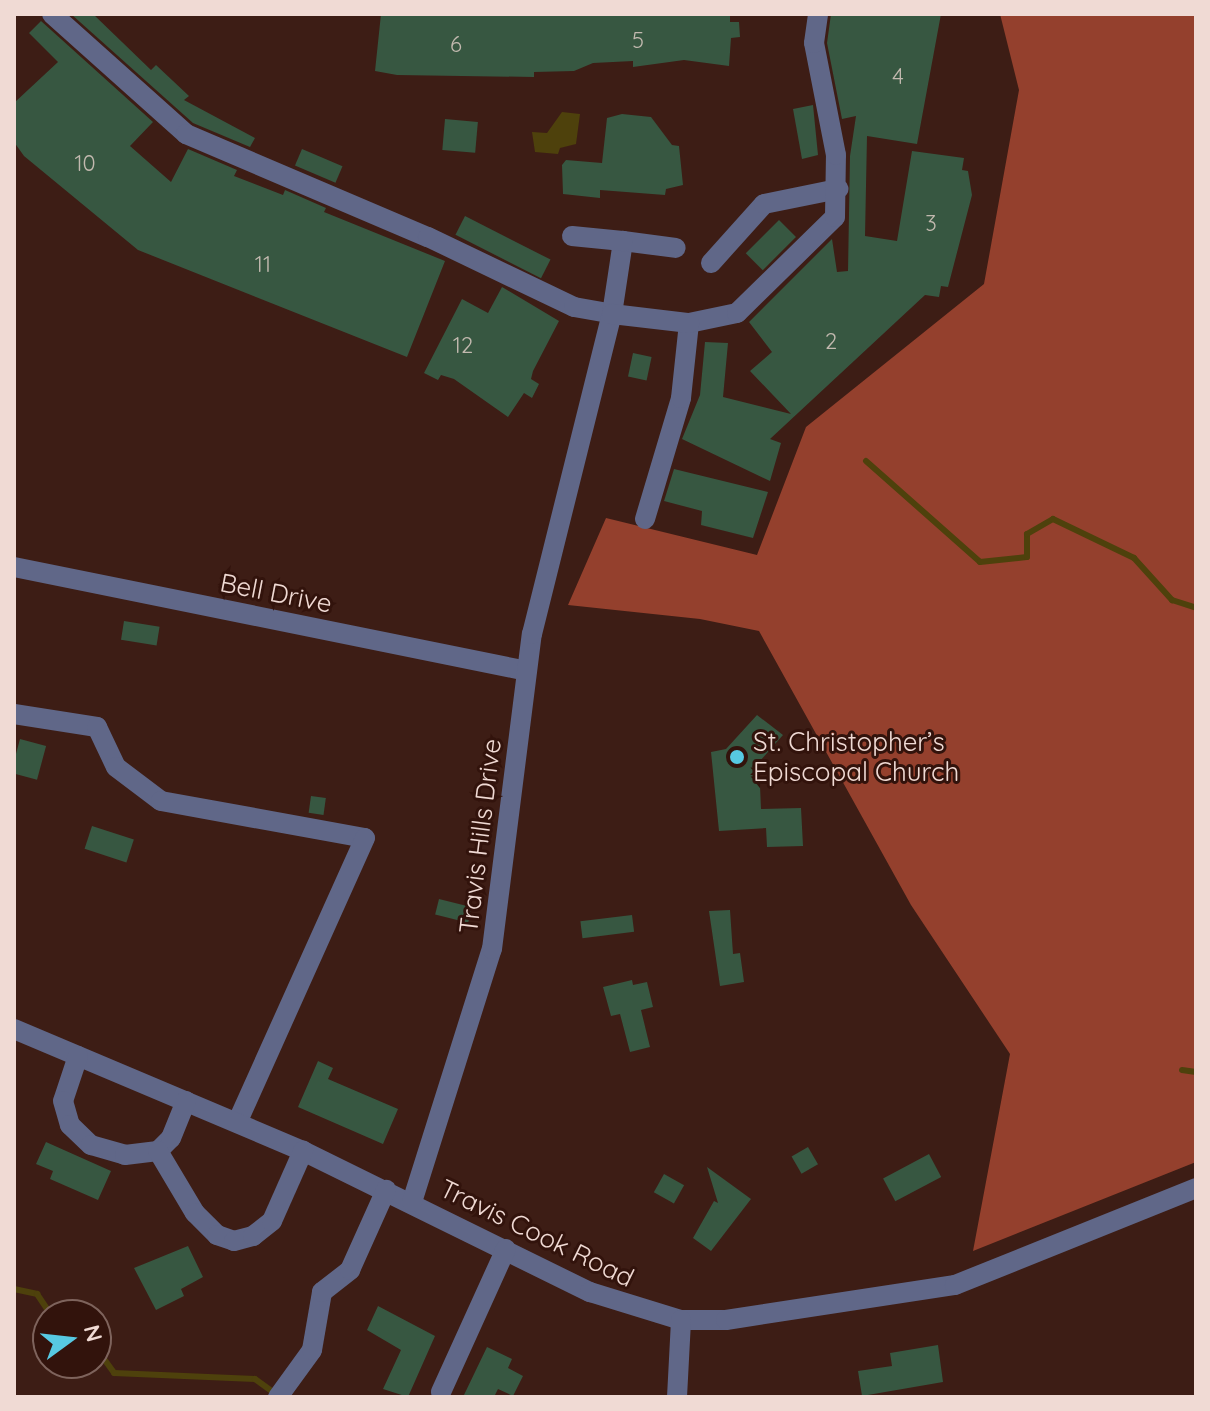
<!DOCTYPE html>
<html>
<head>
<meta charset="utf-8">
<style>
	body { margin:0 }
	#map { position:relative; width:1210px; height:1411px; overflow:hidden; background:#3d1d15; font-family:Quicksand,sans-serif }
	div>[style] { position:absolute }
	.forest>* { inset:0; background:#94402d }
	.water>* { inset:0; background:#4e410c }
	.stream>* { height:6px; margin:-3px; padding:0 3px; transform-origin:3px; border-radius:3px; background:#4e410c }
	.building>* { inset:0; background:#375741; transform-origin:0 0 }
	.minor>* { height:20px; margin:-10px; padding:0 10px; transform-origin:10px; border-radius:10px; background:#606788 }
	.dots>* { width:22px; height:22px; translate:-50% -50%; box-sizing:border-box; border:4px solid #32130c; border-radius:50% }
	span { translate:-50% -50%; white-space:nowrap; text-align:center; line-height:1.15; -webkit-text-stroke:6px #32130c; paint-order:stroke }
	.number-label { font-size:22px; color:#c2b9af }
	.number-label span { -webkit-text-stroke-width:0 }
	.street-label { font-size:26px; color:#f0dad4 }
	.poi-label { font-size:26px; color:#f0dad4 }
	.left { translate:0 -50%; text-align:left }
	.frame { position:absolute; inset:0; border:16px solid #f0dad4; pointer-events:none }
	.north { position:absolute; left:32px; top:1299px; width:80px; height:80px; box-sizing:border-box; background:#32130c; border:2px solid #7e635c; border-radius:50%; rotate:75deg; font-size:22px; font-weight:700; line-height:32px; text-align:center; color:#f0dad4 }
	.north::after { content:''; display:block; margin:auto; width:28px; height:36px; background:#57c9e2; clip-path:polygon(50% 0,100% 100%,50% 72%,0 100%) }
</style>
</head>
<body>
<div id="map">
	<div class="forest">
		<i style="clip-path:polygon(1000px 14px,1196px 14px,1196px 1162px,973px 1251px,1010px 1054px,911px 905px,759px 631px,700px 619px,568px 605px,606px 518px,757px 555px,806px 427px,984px 284px,1019px 90px)"></i>
	</div>
	<div class="water">
		<i style="clip-path:polygon(562px 112px,580px 114px,576px 144px,560px 148px,558px 154px,535px 152px,532px 132px,547px 133px)"></i>
	</div>
	<div class="stream">
		<i style="left:866px;top:461px;width:152px;rotate:41.5deg"></i>
		<i style="left:980px;top:562px;width:47px;rotate:-6.1deg"></i>
		<i style="left:1027px;top:557px;width:23px;rotate:-90deg"></i>
		<i style="left:1027px;top:534px;width:30px;rotate:-30deg"></i>
		<i style="left:1053px;top:519px;width:90px;rotate:25.7deg"></i>
		<i style="left:1134px;top:558px;width:57px;rotate:47.9deg"></i>
		<i style="left:1172px;top:600px;width:25px;rotate:18deg"></i>
		<i style="left:1182px;top:1070px;width:14px;rotate:8deg"></i>
		<i style="left:14px;top:1289px;width:24px;rotate:12deg"></i>
		<i style="left:37px;top:1294px;width:25px;rotate:56deg"></i>
		<i style="left:96px;top:1348px;width:31px;rotate:54deg"></i>
		<i style="left:114px;top:1373px;width:141px;rotate:2.4deg"></i>
		<i style="left:255px;top:1379px;width:26px;rotate:36deg"></i>
	</div>
	<div class="building">
		<i style="clip-path:polygon(71px 14px,93px 14px,151px 70px,156px 65px,189px 96px,184px 100px,255px 138px,250px 147px,193px 123px)"></i>
		<i style="clip-path:polygon(381px 14px,730px 14px,730px 22px,739px 22px,740px 37px,731px 38px,729px 66px,684px 60px,633px 67px,633px 61px,593px 63px,574px 71px,534px 72px,534px 77px,397px 75px,375px 71px)"></i>
		<i style="clip-path:polygon(831px 14px,941px 14px,917px 144px,867px 136px,865px 236px,897px 241px,912px 151px,964px 158px,962px 170px,968px 171px,972px 195px,948px 287px,941px 286px,939px 297px,925px 295px,770px 439px,781px 443px,770px 481px,682px 439px,700px 395px,705px 342px,728px 343px,723px 397px,791px 414px,750px 371px,772px 352px,749px 322px,832px 239px,837px 272px,848px 271px,850px 156px,856px 116px,842px 119px,827px 43px)"></i>
		<i style="clip-path:polygon(41px 21px,153px 122px,130px 146px,171px 182px,188px 149px,237px 170px,234px 176px,283px 195px,285px 190px,326px 208px,324px 212px,445px 261px,407px 357px,138px 250px,24px 156px,14px 142px,14px 103px,58px 62px,29px 33px)"></i>
		<i style="clip-path:polygon(813px 105px,818px 155px,802px 159px,793px 109px)"></i>
		<i style="clip-path:polygon(622px 114px,651px 117px,672px 145px,679px 146px,683px 185px,666px 189px,665px 195px,600px 190px,600px 198px,563px 194px,562px 165px,566px 160px,602px 163px,607px 118px)"></i>
		<i style="left:445px;top:119px;width:33px;height:31px;rotate:5deg"></i>
		<i style="left:302px;top:149px;width:44px;height:18px;rotate:23deg"></i>
		<i style="left:465px;top:216px;width:96px;height:21px;rotate:27deg"></i>
		<i style="left:779px;top:220px;width:24px;height:47px;rotate:45deg"></i>
		<i style="clip-path:polygon(502px 287px,559px 321px,533px 371px,531px 379px,539px 384px,532px 398px,524px 393px,508px 417px,454px 379px,441px 375px,438px 380px,424px 373px,462px 299px,488px 313px)"></i>
		<i style="left:633px;top:353px;width:19px;height:24px;rotate:12deg"></i>
		<i style="clip-path:polygon(674px 469px,768px 492px,753px 538px,701px 525px,702px 511px,664px 501px)"></i>
		<i style="left:124px;top:621px;width:36px;height:19px;rotate:9deg"></i>
		<i style="clip-path:polygon(757px 715px,783px 735px,759px 762px,761px 809px,801px 808px,803px 846px,767px 847px,766px 828px,719px 831px,711px 752px,726px 749px)"></i>
		<i style="left:20px;top:739px;width:27px;height:35px;rotate:15deg"></i>
		<i style="left:311px;top:796px;width:15px;height:17px;rotate:8deg"></i>
		<i style="left:92px;top:826px;width:44px;height:24px;rotate:18deg"></i>
		<i style="left:439px;top:899px;width:34px;height:16px;rotate:14deg"></i>
		<i style="clip-path:polygon(730px 910px,733px 954px,740px 953px,744px 982px,720px 986px,709px 911px)"></i>
		<i style="left:632px;top:915px;width:17px;height:52px;rotate:83deg"></i>
		<i style="clip-path:polygon(632px 980px,633px 985px,647px 982px,653px 1007px,641px 1010px,650px 1047px,630px 1052px,620px 1014px,611px 1016px,603px 987px)"></i>
		<i style="clip-path:polygon(318px 1061px,333px 1068px,328px 1079px,398px 1109px,383px 1144px,298px 1107px)"></i>
		<i style="clip-path:polygon(46px 1142px,111px 1171px,98px 1200px,50px 1179px,53px 1171px,36px 1164px)"></i>
		<i style="left:808px;top:1147px;width:20px;height:19px;rotate:60deg"></i>
		<i style="left:929px;top:1154px;width:26px;height:52px;rotate:62deg"></i>
		<i style="clip-path:polygon(707px 1167px,751px 1199px,711px 1251px,693px 1238px,714px 1201px,718px 1203px)"></i>
		<i style="left:664px;top:1174px;width:23px;height:21px;rotate:29deg"></i>
		<i style="clip-path:polygon(188px 1246px,203px 1277px,181px 1289px,184px 1296px,156px 1310px,134px 1268px)"></i>
		<i style="clip-path:polygon(378px 1306px,435px 1336px,408px 1397px,383px 1389px,401px 1350px,367px 1330px)"></i>
		<i style="clip-path:polygon(938px 1345px,943px 1382px,862px 1396px,858px 1371px,892px 1366px,890px 1353px)"></i>
		<i style="clip-path:polygon(487px 1347px,512px 1359px,508px 1368px,523px 1376px,513px 1396px,498px 1389px,494px 1397px,463px 1397px)"></i>
	</div>
	<div class="minor">
		<i style="left:52px;top:14px;width:180px;rotate:41.8deg"></i>
		<i style="left:186px;top:134px;width:263px;rotate:23.1deg"></i>
		<i style="left:428px;top:237px;width:162px;rotate:25.6deg"></i>
		<i style="left:574px;top:307px;width:39px;rotate:10deg"></i>
		<i style="left:612px;top:314px;width:74px;rotate:-81.4deg"></i>
		<i style="left:623px;top:241px;width:53px;rotate:7.5deg"></i>
		<i style="left:572px;top:236px;width:51px;rotate:5.6deg"></i>
		<i style="left:711px;top:263px;width:79px;rotate:-48.1deg"></i>
		<i style="left:764px;top:204px;width:76px;rotate:-11.5deg"></i>
		<i style="left:645px;top:519px;width:126px;rotate:-73.4deg"></i>
		<i style="left:681px;top:398px;width:75px;rotate:-83.9deg"></i>
		<i style="left:689px;top:323px;width:49px;rotate:-11.8deg"></i>
		<i style="left:737px;top:313px;width:137px;rotate:-44.4deg"></i>
		<i style="left:835px;top:217px;width:62px;rotate:-89.1deg"></i>
		<i style="left:836px;top:155px;width:114px;rotate:-101.1deg"></i>
		<i style="left:814px;top:43px;width:29px;rotate:-82deg"></i>
		<i style="left:14px;top:567px;width:523px;rotate:11.46deg"></i>
		<i style="left:14px;top:714px;width:84px;rotate:8.9deg"></i>
		<i style="left:97px;top:727px;width:44px;rotate:64.6deg"></i>
		<i style="left:116px;top:767px;width:56px;rotate:37.1deg"></i>
		<i style="left:161px;top:801px;width:207px;rotate:10.3deg"></i>
		<i style="left:365px;top:838px;width:312px;rotate:114.2deg"></i>
		<i style="left:14px;top:1029px;width:314px;rotate:22.9deg"></i>
		<i style="left:303px;top:1151px;width:320px;rotate:26.2deg"></i>
		<i style="left:590px;top:1292px;width:95px;rotate:17.1deg"></i>
		<i style="left:681px;top:1320px;width:45px"></i>
		<i style="left:726px;top:1320px;width:232px;rotate:-8.7deg"></i>
		<i style="left:955px;top:1285px;width:260px;rotate:-21.9deg"></i>
		<i style="left:78px;top:1056px;width:47px;rotate:108.4deg"></i>
		<i style="left:63px;top:1101px;width:25px;rotate:74deg"></i>
		<i style="left:70px;top:1125px;width:29px;rotate:44deg"></i>
		<i style="left:91px;top:1145px;width:35px;rotate:16deg"></i>
		<i style="left:125px;top:1155px;width:33px;rotate:-7deg"></i>
		<i style="left:158px;top:1151px;width:18px;rotate:-45deg"></i>
		<i style="left:171px;top:1138px;width:40px;rotate:-68deg"></i>
		<i style="left:158px;top:1151px;width:72px;rotate:59.2deg"></i>
		<i style="left:195px;top:1213px;width:31px;rotate:45deg"></i>
		<i style="left:217px;top:1235px;width:18px;rotate:19deg"></i>
		<i style="left:234px;top:1241px;width:20px;rotate:-15deg"></i>
		<i style="left:253px;top:1236px;width:24px;rotate:-38deg"></i>
		<i style="left:272px;top:1221px;width:77px;rotate:-66.1deg"></i>
		<i style="left:412px;top:1202px;width:265px;rotate:-72.5deg"></i>
		<i style="left:492px;top:949px;width:318px;rotate:-82.8deg"></i>
		<i style="left:532px;top:634px;width:330px;rotate:-76deg"></i>
		<i style="left:612px;top:314px;width:78px;rotate:6.7deg"></i>
		<i style="left:441px;top:1392px;width:157px;rotate:-65.6deg"></i>
		<i style="left:278px;top:1397px;width:58px;rotate:-54.1deg"></i>
		<i style="left:312px;top:1350px;width:59px;rotate:-80.2deg"></i>
		<i style="left:322px;top:1292px;width:36px;rotate:-38deg"></i>
		<i style="left:350px;top:1270px;width:88px;rotate:-65.8deg"></i>
		<i style="left:677px;top:1397px;width:77px;rotate:-87deg"></i>
	</div>
	<div class="dots">
		<i style="left:737px;top:757px;background:#57c9e2"></i>
	</div>
	<div class="number-label">
		<span style="left:638px;top:41px">5</span>
		<span style="left:456px;top:45px">6</span>
		<span style="left:898px;top:77px">4</span>
		<span style="left:85px;top:164px">10</span>
		<span style="left:931px;top:224px">3</span>
		<span style="left:263px;top:265px">11</span>
		<span style="left:831px;top:342px">2</span>
		<span style="left:463px;top:346px">12</span>
	</div>
	<div class="street-label">
		<span style="left:276px;top:593px;rotate:11deg">Bell Drive</span>
		<span style="left:480px;top:836px;rotate:-83deg">Travis Hills Drive</span>
		<span style="left:537px;top:1233px;rotate:26deg">Travis Cook Road</span>
	</div>
	<div class="poi-label">
		<span class="left" style="left:753px;top:757px">St. Christopher’s<br>Episcopal Church</span>
	</div>
	<div class="frame"></div>
	<div class="north">N</div>
</div>
</body>
</html>
